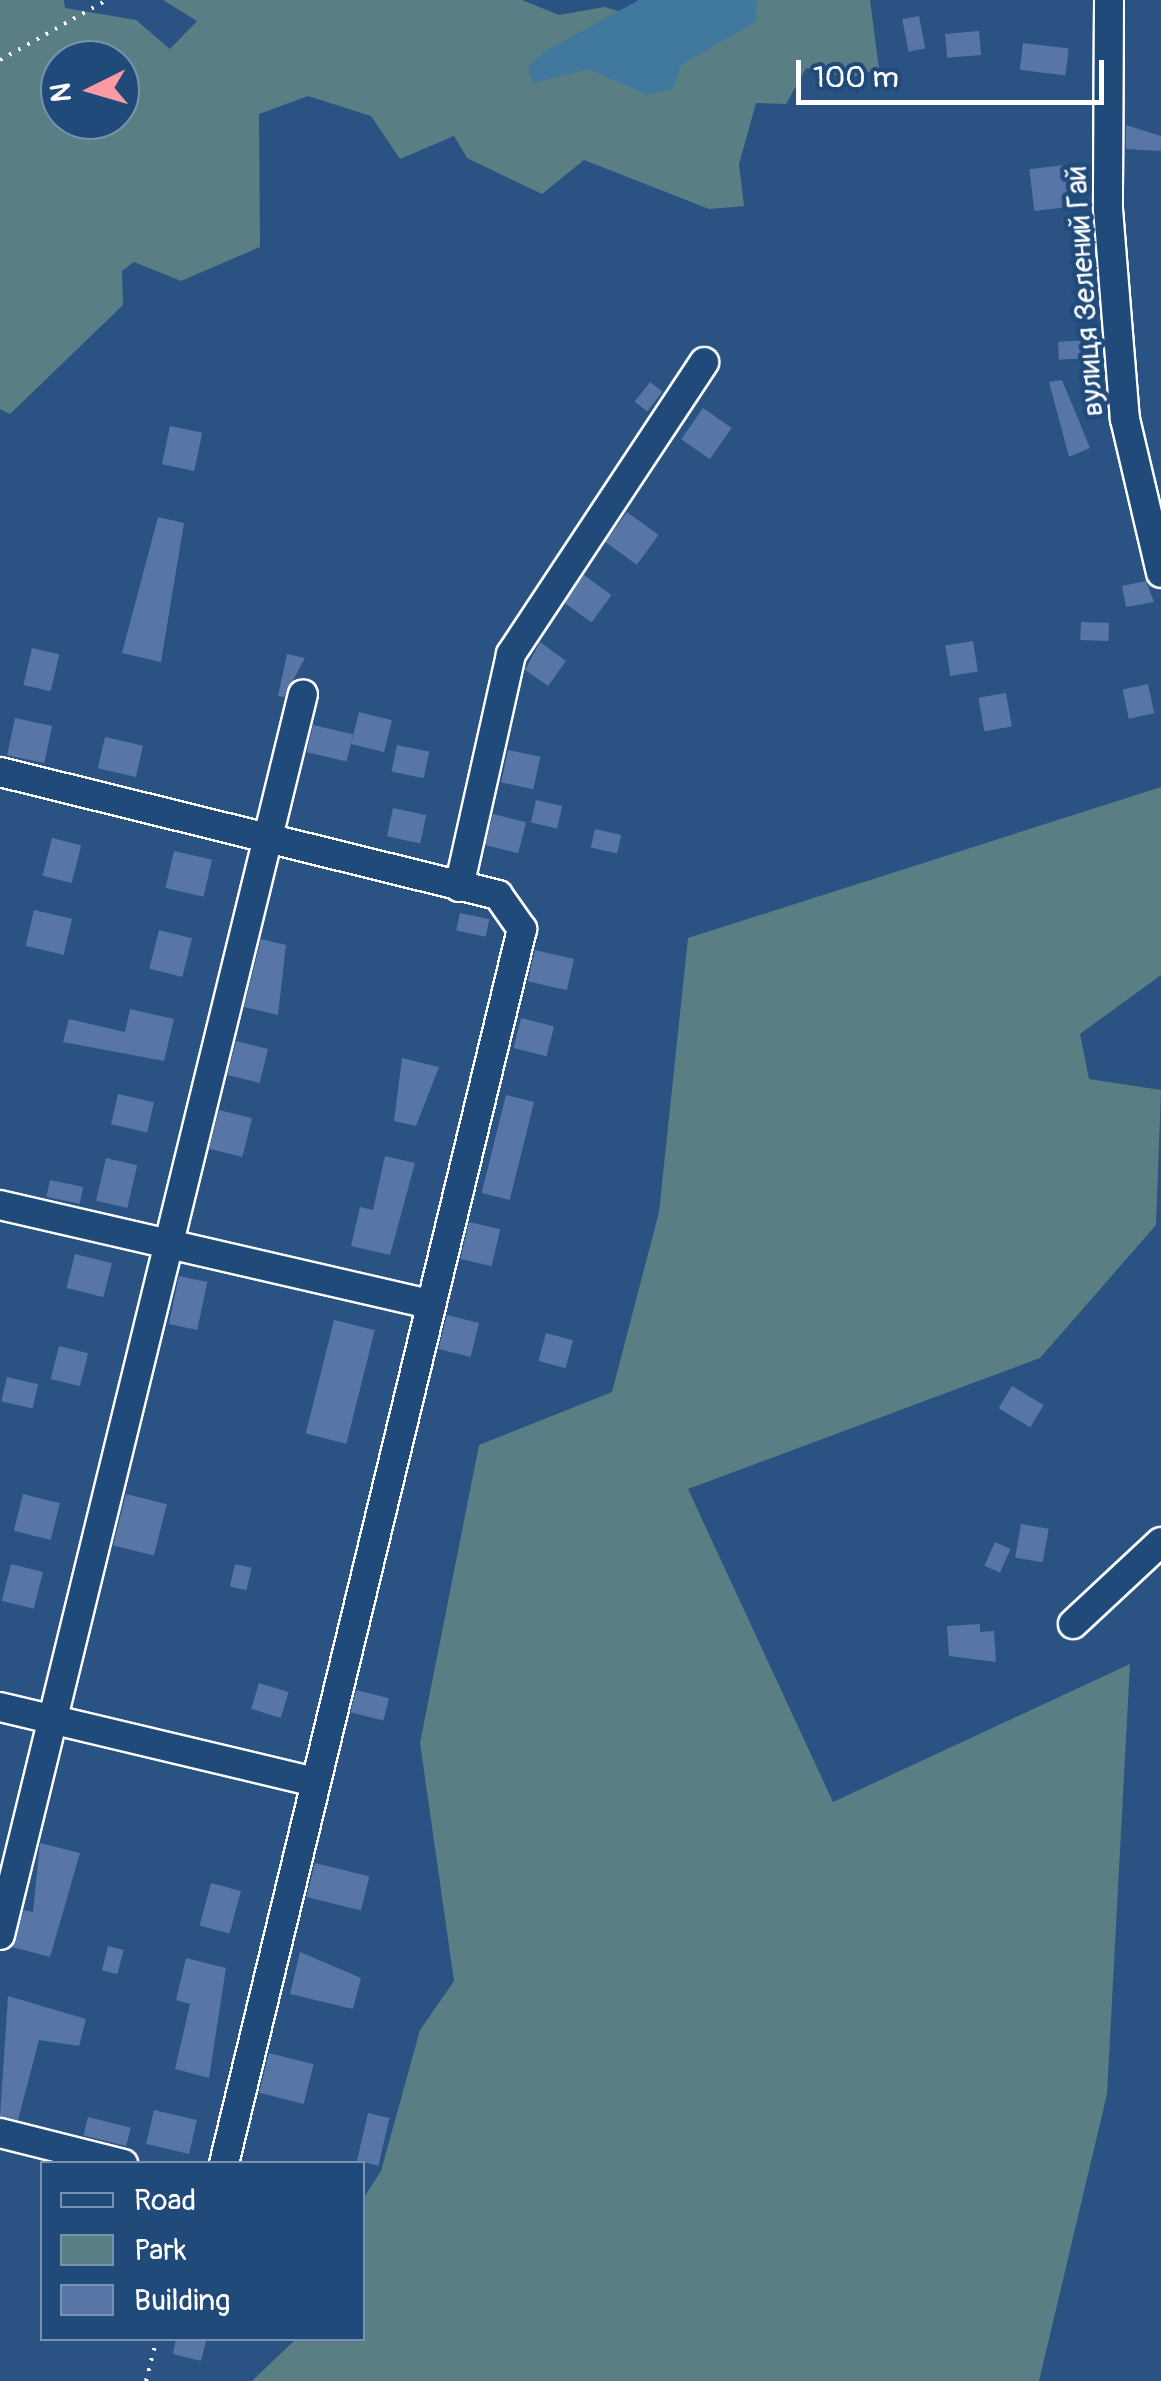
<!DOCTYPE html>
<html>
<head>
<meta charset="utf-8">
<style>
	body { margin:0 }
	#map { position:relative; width:1161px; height:2381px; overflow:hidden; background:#2a5282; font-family:Pangolin,sans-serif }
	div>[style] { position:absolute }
	.green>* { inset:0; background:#597f84 }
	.water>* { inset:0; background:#41789d }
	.building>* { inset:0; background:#5776a6; transform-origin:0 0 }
	.path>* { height:4px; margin-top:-2px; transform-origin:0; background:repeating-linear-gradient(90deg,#fff 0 2.5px,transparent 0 10.5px) }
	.roads { filter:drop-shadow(2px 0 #fff) drop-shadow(-2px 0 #fff) drop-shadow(0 2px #fff) drop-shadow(0 -2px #fff) }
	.minor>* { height:28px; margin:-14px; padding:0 14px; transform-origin:14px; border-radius:14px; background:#1f4a7a }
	span { translate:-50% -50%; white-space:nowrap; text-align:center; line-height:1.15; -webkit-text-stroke:9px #1f4a7a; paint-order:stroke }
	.street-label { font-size:30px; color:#fff }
	.legend { position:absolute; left:40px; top:2161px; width:325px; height:180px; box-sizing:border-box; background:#1f4a7a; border:2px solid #7992af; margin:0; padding:12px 18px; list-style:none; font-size:30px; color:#fff }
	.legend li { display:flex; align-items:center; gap:20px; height:50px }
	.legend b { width:50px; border:2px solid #7992af }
	.north { position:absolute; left:40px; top:40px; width:100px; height:100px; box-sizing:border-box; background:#1f4a7a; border:2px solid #7992af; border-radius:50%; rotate:265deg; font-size:28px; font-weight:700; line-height:40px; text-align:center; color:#fff }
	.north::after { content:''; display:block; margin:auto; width:35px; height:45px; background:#ff9aa2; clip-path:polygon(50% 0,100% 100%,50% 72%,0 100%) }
	.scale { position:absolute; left:796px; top:60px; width:308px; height:45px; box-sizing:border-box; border:5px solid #fff; border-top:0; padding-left:12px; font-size:30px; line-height:35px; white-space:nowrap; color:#fff; -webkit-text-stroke:8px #1f4a7a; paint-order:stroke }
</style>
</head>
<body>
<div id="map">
	<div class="green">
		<i style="clip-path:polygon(evenodd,0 0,64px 0,65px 8px,136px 20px,170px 49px,197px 21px,163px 0,522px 0,559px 15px,604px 7px,663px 24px,697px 0,870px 0,879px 69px,849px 78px,806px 68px,786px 104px,756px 103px,739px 164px,744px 206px,709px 209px,584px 160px,542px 194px,467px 158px,454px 136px,400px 159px,371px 116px,308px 96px,259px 114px,260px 247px,181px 281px,134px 262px,122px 271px,123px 305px,10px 414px,0 409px,0 0,60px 60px,120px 60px,120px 120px,60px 120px,60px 60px)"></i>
		<i style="clip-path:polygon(1161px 787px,1161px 975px,1080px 1034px,1089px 1079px,1161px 1090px,1156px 1225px,1040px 1358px,688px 1489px,833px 1802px,1130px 1664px,1107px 2094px,1039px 2381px,252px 2381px,296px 2339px,362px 2338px,363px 2199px,381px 2171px,420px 2030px,454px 1981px,420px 1743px,479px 1445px,612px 1392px,659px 1212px,688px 938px)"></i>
	</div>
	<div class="water">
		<i style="clip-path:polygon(639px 0,757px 0,756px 22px,681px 65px,674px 88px,648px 95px,588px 69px,533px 83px,528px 66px,547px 50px)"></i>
	</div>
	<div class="building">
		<i style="left:919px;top:16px;width:33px;height:17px;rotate:79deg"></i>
		<i style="left:979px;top:31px;width:24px;height:34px;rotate:85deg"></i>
		<i style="left:1023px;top:43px;width:46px;height:27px;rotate:7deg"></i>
		<i style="clip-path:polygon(1126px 125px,1161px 136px,1161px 151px,1126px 149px)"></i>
		<i style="left:1064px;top:165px;width:42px;height:35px;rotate:83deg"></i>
		<i style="left:1091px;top:340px;width:18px;height:33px;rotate:87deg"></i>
		<i style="clip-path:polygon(1062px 380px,1090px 448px,1069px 457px,1049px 382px)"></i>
		<i style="left:650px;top:382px;width:16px;height:25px;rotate:38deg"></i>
		<i style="left:703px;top:408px;width:35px;height:38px;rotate:35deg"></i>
		<i style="left:170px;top:426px;width:33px;height:39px;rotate:12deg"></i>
		<i style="left:627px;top:512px;width:39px;height:37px;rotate:36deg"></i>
		<i style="clip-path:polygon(158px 517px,184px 523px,161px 662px,122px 653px)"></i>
		<i style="left:584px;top:575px;width:34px;height:34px;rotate:36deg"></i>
		<i style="clip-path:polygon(1146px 581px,1154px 602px,1126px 607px,1122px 586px)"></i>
		<i style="left:1081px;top:622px;width:28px;height:18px;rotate:2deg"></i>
		<i style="left:973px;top:641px;width:31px;height:28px;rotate:81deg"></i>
		<i style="clip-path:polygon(540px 642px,566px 661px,548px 686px,525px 670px)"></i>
		<i style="left:32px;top:648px;width:28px;height:38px;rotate:13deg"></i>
		<i style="clip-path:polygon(287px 654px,305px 658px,284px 697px,278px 696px)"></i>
		<i style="left:1148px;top:684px;width:30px;height:26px;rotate:78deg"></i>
		<i style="left:1006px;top:693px;width:34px;height:28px;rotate:80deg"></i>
		<i style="left:359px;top:712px;width:34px;height:33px;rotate:14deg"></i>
		<i style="left:15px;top:718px;width:38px;height:38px;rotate:12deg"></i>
		<i style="left:313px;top:725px;width:41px;height:28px;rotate:13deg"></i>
		<i style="left:105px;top:737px;width:39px;height:32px;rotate:13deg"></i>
		<i style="left:397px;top:745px;width:33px;height:27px;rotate:12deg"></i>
		<i style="left:508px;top:750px;width:33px;height:33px;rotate:12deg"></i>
		<i style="left:536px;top:800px;width:27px;height:23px;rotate:13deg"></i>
		<i style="left:393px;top:808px;width:34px;height:29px;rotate:12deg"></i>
		<i style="left:493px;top:814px;width:34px;height:32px;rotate:14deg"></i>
		<i style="left:595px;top:829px;width:27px;height:19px;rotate:13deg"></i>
		<i style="left:52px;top:838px;width:30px;height:39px;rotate:14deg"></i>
		<i style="left:174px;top:851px;width:39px;height:38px;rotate:13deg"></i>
		<i style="left:34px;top:910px;width:39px;height:37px;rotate:13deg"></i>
		<i style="left:460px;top:913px;width:30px;height:18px;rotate:12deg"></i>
		<i style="left:159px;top:930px;width:34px;height:40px;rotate:14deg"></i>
		<i style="clip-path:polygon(261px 939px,286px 945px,278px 1015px,244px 1007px)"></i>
		<i style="left:535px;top:950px;width:40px;height:32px;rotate:13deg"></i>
		<i style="clip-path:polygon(130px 1009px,174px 1019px,164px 1061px,63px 1042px,69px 1019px,125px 1032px)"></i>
		<i style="left:521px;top:1018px;width:34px;height:31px;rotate:14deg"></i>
		<i style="left:236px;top:1041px;width:33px;height:35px;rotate:14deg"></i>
		<i style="clip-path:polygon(402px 1058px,439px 1067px,416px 1126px,394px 1121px)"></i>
		<i style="left:118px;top:1094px;width:37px;height:31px;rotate:13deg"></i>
		<i style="left:506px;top:1095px;width:29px;height:101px;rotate:14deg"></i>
		<i style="left:219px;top:1110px;width:34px;height:40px;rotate:14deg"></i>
		<i style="clip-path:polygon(385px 1156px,415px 1163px,390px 1255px,351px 1246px,360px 1207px,373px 1210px)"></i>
		<i style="left:106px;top:1158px;width:32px;height:44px;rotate:13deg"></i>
		<i style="left:50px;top:1180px;width:34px;height:17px;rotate:12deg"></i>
		<i style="left:469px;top:1222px;width:32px;height:38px;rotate:13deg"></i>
		<i style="left:75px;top:1254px;width:38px;height:35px;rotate:14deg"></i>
		<i style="left:179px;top:1276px;width:29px;height:49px;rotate:12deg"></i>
		<i style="left:447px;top:1315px;width:33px;height:35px;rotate:14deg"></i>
		<i style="left:334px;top:1320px;width:42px;height:117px;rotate:14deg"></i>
		<i style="left:546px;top:1333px;width:28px;height:29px;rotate:15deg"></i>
		<i style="left:59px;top:1346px;width:30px;height:34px;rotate:14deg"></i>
		<i style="left:7px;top:1377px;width:32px;height:25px;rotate:13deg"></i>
		<i style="left:1012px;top:1386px;width:37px;height:26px;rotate:31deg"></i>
		<i style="left:23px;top:1494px;width:38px;height:38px;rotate:14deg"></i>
		<i style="left:126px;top:1494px;width:42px;height:53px;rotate:14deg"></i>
		<i style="left:1021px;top:1524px;width:28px;height:34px;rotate:10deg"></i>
		<i style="left:995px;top:1542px;width:17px;height:26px;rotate:24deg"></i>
		<i style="left:11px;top:1564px;width:33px;height:38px;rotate:14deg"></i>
		<i style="left:235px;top:1564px;width:17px;height:23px;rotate:13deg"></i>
		<i style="clip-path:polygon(980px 1624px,980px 1632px,994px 1631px,996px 1662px,949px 1656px,947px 1626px)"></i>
		<i style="left:259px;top:1683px;width:31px;height:27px;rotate:17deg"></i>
		<i style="left:356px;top:1690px;width:34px;height:23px;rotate:14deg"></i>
		<i style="clip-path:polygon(40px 1843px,80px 1853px,50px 1957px,12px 1947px,24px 1910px,33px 1912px)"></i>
		<i style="left:315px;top:1863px;width:56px;height:35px;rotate:14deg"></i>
		<i style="left:211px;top:1883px;width:31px;height:44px;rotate:15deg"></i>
		<i style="left:108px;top:1946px;width:16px;height:25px;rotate:14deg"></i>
		<i style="clip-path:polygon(300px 1952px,361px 1978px,353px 2009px,290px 1994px)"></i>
		<i style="clip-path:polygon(186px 1958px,226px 1968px,209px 2078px,175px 2069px,190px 2004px,176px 2000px)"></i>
		<i style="clip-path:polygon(8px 1996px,86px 2019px,79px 2046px,39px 2040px,18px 2120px,0 2116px)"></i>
		<i style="left:269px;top:2053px;width:46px;height:41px;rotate:14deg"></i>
		<i style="left:154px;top:2110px;width:44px;height:35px;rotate:13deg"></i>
		<i style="left:368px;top:2113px;width:22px;height:49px;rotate:13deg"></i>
		<i style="left:88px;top:2117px;width:44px;height:19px;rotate:14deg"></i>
		<i style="clip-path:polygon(176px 2338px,207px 2338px,201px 2361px,173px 2354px)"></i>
	</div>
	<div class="path">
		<i style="left:0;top:60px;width:123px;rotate:-29.3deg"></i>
		<i style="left:146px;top:2381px;width:44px;rotate:-75.7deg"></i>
	</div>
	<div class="roads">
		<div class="minor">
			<i style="left:1109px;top:0;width:209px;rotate:90.3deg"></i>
			<i style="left:1108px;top:209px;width:211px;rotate:85.4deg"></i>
			<i style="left:1125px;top:419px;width:158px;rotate:76.8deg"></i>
			<i style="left:0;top:772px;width:513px;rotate:13.87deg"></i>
			<i style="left:498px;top:895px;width:42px;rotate:54.8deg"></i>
			<i style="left:522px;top:929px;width:1270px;rotate:103.57deg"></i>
			<i style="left:459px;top:887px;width:239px;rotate:-77.4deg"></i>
			<i style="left:511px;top:654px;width:350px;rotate:-56.5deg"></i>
			<i style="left:0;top:1205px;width:437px;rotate:13deg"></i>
			<i style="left:1073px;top:1624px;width:120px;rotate:-43deg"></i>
			<i style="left:0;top:1707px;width:323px;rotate:13.4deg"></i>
			<i style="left:0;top:1935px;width:1277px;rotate:-76.28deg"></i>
			<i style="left:0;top:2133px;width:127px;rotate:14.1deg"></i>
		</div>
	</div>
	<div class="street-label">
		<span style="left:1085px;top:291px;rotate:-94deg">вулиця Зелений Гай</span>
	</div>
	<ul class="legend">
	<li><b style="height:12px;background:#1f4a7a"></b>Road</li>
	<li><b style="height:28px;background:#597f84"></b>Park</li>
	<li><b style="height:28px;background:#5776a6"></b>Building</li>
	</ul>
	<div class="north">N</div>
	<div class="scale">100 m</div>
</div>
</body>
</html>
